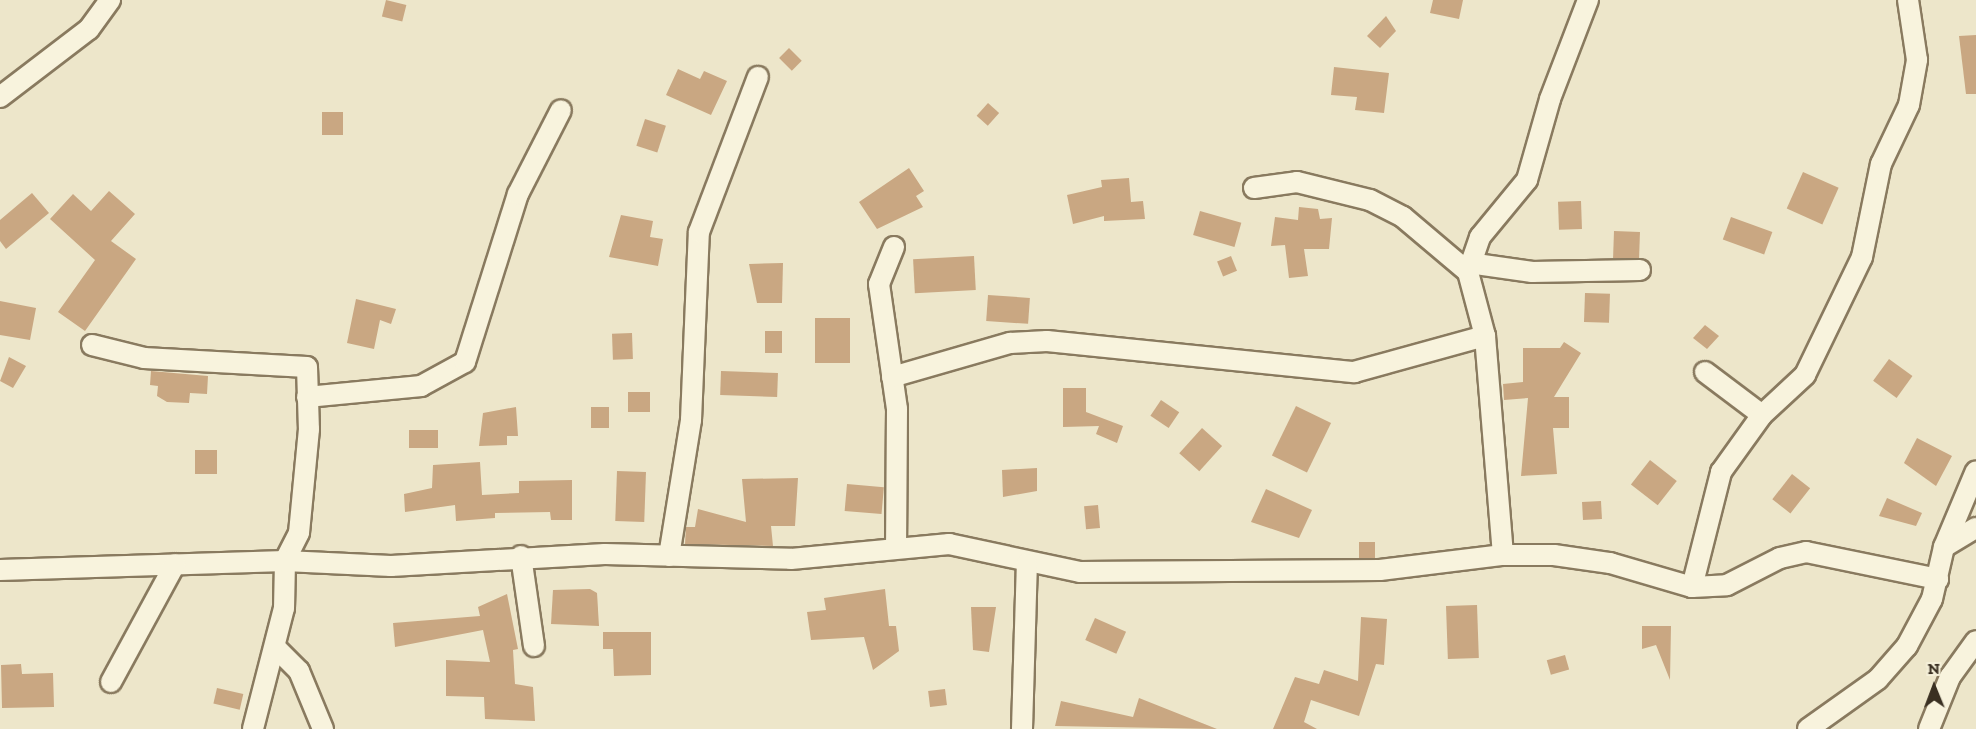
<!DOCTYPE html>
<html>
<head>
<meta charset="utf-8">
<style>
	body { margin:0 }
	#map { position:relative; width:1976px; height:729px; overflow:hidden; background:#ede6ca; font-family:"Zilla Slab",serif }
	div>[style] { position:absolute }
	.building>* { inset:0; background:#c9a782; transform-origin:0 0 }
	.roads { filter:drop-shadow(2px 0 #897a5f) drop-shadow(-2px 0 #897a5f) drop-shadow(0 2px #897a5f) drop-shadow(0 -2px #897a5f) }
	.minor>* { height:20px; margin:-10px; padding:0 10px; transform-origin:10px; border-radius:10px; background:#f8f3dd }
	span { translate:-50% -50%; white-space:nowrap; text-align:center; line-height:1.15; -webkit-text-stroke:5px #f5f0d9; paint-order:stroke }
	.north { position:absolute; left:1904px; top:657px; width:60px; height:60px; -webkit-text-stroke:4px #f5f0d9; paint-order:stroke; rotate:359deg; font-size:16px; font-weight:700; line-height:24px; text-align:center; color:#3a3022 }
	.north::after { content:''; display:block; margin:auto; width:21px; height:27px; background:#3a3022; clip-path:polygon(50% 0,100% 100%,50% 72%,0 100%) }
</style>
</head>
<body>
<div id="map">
	<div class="building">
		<i style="left:386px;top:0;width:21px;height:17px;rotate:14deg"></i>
		<i style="clip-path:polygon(1433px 0,1463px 0,1459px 19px,1430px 13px)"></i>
		<i style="clip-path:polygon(1386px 16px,1396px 31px,1380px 48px,1367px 36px)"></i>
		<i style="clip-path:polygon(1976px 35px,1976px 94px,1966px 94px,1959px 36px)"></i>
		<i style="left:789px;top:48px;width:18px;height:14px;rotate:45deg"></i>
		<i style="clip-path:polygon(1334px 67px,1389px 73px,1384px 113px,1355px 110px,1357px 97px,1331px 95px)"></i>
		<i style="clip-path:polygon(678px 69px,700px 79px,704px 71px,727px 81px,711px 115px,666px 95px)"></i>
		<i style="left:988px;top:103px;width:15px;height:17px;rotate:42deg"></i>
		<i style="left:322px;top:112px;width:21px;height:23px"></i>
		<i style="left:645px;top:119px;width:22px;height:28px;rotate:18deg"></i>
		<i style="clip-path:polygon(909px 168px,924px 191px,916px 196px,923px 207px,877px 229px,859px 202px)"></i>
		<i style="left:1803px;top:172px;width:39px;height:40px;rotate:24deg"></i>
		<i style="clip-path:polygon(1129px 178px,1131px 202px,1143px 201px,1145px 219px,1104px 221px,1104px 216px,1073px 224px,1067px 195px,1102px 187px,1101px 180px)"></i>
		<i style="clip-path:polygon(109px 191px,135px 214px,111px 241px,136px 259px,85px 331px,58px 312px,95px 260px,50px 219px,73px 194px,91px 211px)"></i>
		<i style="clip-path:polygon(32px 193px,49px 213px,6px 249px,0 241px,0 220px)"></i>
		<i style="left:1581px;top:201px;width:28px;height:23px;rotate:88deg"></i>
		<i style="clip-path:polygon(1299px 207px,1318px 209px,1320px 219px,1332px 218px,1329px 249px,1304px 249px,1308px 276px,1289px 278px,1285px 245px,1271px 246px,1275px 217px,1298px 220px)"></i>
		<i style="left:1200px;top:211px;width:43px;height:25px;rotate:16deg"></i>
		<i style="clip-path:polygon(621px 215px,653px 221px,650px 237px,663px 239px,658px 266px,609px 257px)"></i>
		<i style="left:1731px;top:217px;width:44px;height:24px;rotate:20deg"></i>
		<i style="left:1614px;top:231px;width:26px;height:27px;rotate:2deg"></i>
		<i style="left:974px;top:256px;width:34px;height:61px;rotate:87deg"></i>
		<i style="left:1231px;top:256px;width:16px;height:15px;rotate:68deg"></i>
		<i style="clip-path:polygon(783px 263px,782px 303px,757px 303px,749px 264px)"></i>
		<i style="left:1585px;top:293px;width:25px;height:29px;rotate:2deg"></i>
		<i style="left:988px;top:295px;width:42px;height:26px;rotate:4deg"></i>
		<i style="clip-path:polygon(356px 299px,396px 309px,391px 324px,380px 320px,374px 349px,347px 343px)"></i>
		<i style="clip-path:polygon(0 301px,36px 308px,30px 340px,0 335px)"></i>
		<i style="left:850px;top:318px;width:45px;height:35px;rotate:90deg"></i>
		<i style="clip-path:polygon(1705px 325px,1719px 336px,1707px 349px,1693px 338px)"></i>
		<i style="left:765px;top:331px;width:17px;height:22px"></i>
		<i style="left:632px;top:333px;width:26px;height:20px;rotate:88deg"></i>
		<i style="clip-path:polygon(1564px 342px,1581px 353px,1554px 397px,1569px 397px,1569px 428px,1553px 428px,1557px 474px,1521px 476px,1528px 398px,1504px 400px,1503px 384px,1523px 382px,1523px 348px,1560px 348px)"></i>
		<i style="clip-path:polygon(9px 357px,26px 366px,13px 388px,0 381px)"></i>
		<i style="left:1889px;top:359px;width:29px;height:27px;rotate:36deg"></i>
		<i style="clip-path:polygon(151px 371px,208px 376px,207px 394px,190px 393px,189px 403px,167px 402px,157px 396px,158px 386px,150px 385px)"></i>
		<i style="left:721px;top:371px;width:57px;height:24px;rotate:2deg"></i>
		<i style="clip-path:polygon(1063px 388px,1086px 388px,1086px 412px,1123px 426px,1117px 443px,1096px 434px,1099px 426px,1063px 427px)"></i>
		<i style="left:628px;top:392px;width:22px;height:20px"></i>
		<i style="left:1161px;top:400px;width:22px;height:19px;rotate:34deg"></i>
		<i style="left:1296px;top:406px;width:39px;height:55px;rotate:26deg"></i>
		<i style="clip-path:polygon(516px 407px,518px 436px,507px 436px,507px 445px,479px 446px,483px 413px)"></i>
		<i style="left:609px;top:407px;width:21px;height:18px;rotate:90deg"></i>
		<i style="left:1202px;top:428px;width:27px;height:34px;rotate:42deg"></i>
		<i style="left:438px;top:430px;width:18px;height:29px;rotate:90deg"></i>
		<i style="clip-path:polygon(1917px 438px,1952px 456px,1936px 486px,1904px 463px)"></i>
		<i style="left:195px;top:450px;width:22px;height:24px"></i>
		<i style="left:1650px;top:460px;width:34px;height:31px;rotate:38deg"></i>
		<i style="clip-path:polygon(480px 462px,482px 495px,519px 493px,519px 481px,572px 480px,572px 520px,551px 520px,550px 512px,495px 513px,495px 518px,456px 521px,455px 505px,405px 512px,404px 494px,432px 488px,433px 465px)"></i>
		<i style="clip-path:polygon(1037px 468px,1037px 491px,1003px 497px,1002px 470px)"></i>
		<i style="left:617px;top:471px;width:29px;height:50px;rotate:2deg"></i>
		<i style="left:1792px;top:474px;width:23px;height:32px;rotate:38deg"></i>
		<i style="clip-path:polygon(798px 478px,795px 526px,771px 526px,773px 546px,685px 544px,686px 527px,695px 527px,698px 509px,746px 522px,742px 479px)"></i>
		<i style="left:847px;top:484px;width:37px;height:27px;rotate:5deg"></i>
		<i style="clip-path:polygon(1266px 489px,1312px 510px,1299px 538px,1251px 522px)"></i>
		<i style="clip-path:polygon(1887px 498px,1922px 513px,1916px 526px,1879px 516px)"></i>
		<i style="left:1601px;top:501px;width:18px;height:19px;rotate:87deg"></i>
		<i style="left:1098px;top:505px;width:23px;height:14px;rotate:85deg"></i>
		<i style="left:1359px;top:542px;width:16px;height:16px"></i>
		<i style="clip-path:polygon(590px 589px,597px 593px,599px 626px,551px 624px,553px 590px)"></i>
		<i style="clip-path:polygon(885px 589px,889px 626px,896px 626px,899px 651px,873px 670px,864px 637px,811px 640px,807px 612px,826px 610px,824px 598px)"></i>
		<i style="clip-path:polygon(507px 594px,518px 649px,513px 650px,515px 684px,533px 687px,535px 721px,485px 719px,484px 697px,446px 696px,446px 660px,490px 662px,483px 630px,395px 647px,393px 623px,480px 616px,478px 607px)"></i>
		<i style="left:1477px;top:605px;width:53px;height:31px;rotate:88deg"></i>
		<i style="clip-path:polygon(971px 607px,996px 607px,989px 652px,973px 650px)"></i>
		<i style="clip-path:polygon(1361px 617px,1387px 619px,1384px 665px,1376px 664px,1359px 716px,1311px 700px,1304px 722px,1317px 729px,1273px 729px,1295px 677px,1319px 684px,1324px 670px,1358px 681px)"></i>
		<i style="left:1095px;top:618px;width:34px;height:24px;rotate:24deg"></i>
		<i style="clip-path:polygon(1642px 626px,1671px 626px,1670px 680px,1656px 645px,1642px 649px)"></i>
		<i style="clip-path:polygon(603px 632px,651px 632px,651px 675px,614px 676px,613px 649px,603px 649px)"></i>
		<i style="left:1565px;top:655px;width:15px;height:19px;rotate:74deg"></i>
		<i style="clip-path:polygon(21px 664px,22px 674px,53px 673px,54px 707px,2px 708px,1px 665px)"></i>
		<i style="left:217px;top:688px;width:27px;height:16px;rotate:13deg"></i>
		<i style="left:945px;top:689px;width:16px;height:17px;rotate:83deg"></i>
		<i style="clip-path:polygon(1139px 698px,1217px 729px,1055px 726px,1061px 701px,1133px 717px)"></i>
	</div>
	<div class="roads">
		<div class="minor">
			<i style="left:0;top:97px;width:112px;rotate:-37.4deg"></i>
			<i style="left:89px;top:29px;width:36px;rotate:-54deg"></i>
			<i style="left:1254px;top:188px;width:43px;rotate:-7.9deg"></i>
			<i style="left:1297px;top:182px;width:75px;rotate:13.9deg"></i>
			<i style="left:1370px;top:200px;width:37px;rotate:27deg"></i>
			<i style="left:1403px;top:217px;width:85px;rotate:40.2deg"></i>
			<i style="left:894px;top:247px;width:40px;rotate:112deg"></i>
			<i style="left:879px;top:284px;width:126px;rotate:81.8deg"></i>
			<i style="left:897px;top:409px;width:136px;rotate:90.4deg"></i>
			<i style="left:1469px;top:263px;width:64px;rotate:8.1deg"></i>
			<i style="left:1532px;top:272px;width:108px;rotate:-1.1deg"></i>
			<i style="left:92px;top:345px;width:54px;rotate:14deg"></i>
			<i style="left:144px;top:358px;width:163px;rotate:3.2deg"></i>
			<i style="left:307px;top:367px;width:62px;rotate:88.2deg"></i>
			<i style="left:309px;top:429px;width:104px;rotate:95.5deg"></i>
			<i style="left:299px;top:533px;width:31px;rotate:117deg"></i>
			<i style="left:285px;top:561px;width:47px;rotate:91.2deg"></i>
			<i style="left:284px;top:608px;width:125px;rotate:104.4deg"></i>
			<i style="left:1705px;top:372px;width:71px;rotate:37deg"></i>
			<i style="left:892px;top:377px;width:123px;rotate:-16.1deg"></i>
			<i style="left:1010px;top:343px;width:37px;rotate:-3deg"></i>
			<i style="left:1047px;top:341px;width:309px;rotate:5.8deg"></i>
			<i style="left:1354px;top:372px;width:136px;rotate:-15.4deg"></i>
			<i style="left:307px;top:397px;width:115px;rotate:-5.5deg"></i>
			<i style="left:421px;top:386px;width:50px;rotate:-28.6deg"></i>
			<i style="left:465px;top:362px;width:176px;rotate:-72.5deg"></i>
			<i style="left:518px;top:194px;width:94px;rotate:-62.9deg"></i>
			<i style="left:1944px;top:547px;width:37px;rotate:-31deg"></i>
			<i style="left:1503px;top:555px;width:220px;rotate:-94.7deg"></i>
			<i style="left:1485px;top:336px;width:66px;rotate:-104.9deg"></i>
			<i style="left:1468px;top:272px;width:37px;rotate:-71deg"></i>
			<i style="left:1480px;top:237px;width:74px;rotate:-50.5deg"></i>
			<i style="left:1527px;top:180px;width:84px;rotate:-74.1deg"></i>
			<i style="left:1550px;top:99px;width:106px;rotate:-69deg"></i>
			<i style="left:521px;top:556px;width:91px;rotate:81.8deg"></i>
			<i style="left:669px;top:556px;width:138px;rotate:-80.8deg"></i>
			<i style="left:691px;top:420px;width:188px;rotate:-87.6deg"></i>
			<i style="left:699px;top:232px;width:166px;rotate:-69.2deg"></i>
			<i style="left:0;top:570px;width:285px;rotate:-1.8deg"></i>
			<i style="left:285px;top:561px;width:106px;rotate:2.7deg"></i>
			<i style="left:391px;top:566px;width:214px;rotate:-3.2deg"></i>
			<i style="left:605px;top:554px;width:186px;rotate:1.5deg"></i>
			<i style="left:791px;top:559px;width:159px;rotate:-5.4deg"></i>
			<i style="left:949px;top:544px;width:134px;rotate:12.1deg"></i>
			<i style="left:1080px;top:572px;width:300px;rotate:-0.4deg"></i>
			<i style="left:1380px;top:570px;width:124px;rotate:-7deg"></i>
			<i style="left:1503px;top:555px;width:51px"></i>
			<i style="left:1554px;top:555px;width:57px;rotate:8.1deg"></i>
			<i style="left:1610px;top:563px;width:85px;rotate:16.3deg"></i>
			<i style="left:1692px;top:587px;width:35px;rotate:-3deg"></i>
			<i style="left:1727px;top:585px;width:59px;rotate:-27deg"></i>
			<i style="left:1780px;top:558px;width:27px;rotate:-13deg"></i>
			<i style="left:1806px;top:552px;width:135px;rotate:11.6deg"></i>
			<i style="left:1692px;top:587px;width:119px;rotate:-75.8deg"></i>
			<i style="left:1721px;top:472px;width:70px;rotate:-54.3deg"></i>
			<i style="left:1762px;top:415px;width:59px;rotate:-42.9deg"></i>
			<i style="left:1805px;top:375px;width:131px;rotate:-64.2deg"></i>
			<i style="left:1862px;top:257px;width:95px;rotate:-78.5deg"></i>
			<i style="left:1881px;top:164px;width:65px;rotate:-64.6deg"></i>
			<i style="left:1909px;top:105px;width:46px;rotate:-79.9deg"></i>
			<i style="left:1917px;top:60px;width:61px;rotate:-98.5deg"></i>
			<i style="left:275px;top:647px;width:34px;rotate:45deg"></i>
			<i style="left:299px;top:671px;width:63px;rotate:67.5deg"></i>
			<i style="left:111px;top:682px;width:134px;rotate:-61.5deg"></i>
			<i style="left:1022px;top:729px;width:165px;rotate:-88.3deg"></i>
			<i style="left:1808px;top:729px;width:86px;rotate:-35.5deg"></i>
			<i style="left:1878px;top:679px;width:44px;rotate:-48.7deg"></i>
			<i style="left:1907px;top:646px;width:53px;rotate:-62deg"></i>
			<i style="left:1932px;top:599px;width:53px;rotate:-77deg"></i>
			<i style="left:1944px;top:547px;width:82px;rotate:-67.2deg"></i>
			<i style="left:1929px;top:729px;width:56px;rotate:-68deg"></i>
			<i style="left:1950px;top:677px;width:44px;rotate:-54.2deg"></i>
		</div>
	</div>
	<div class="north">N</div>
</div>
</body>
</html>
